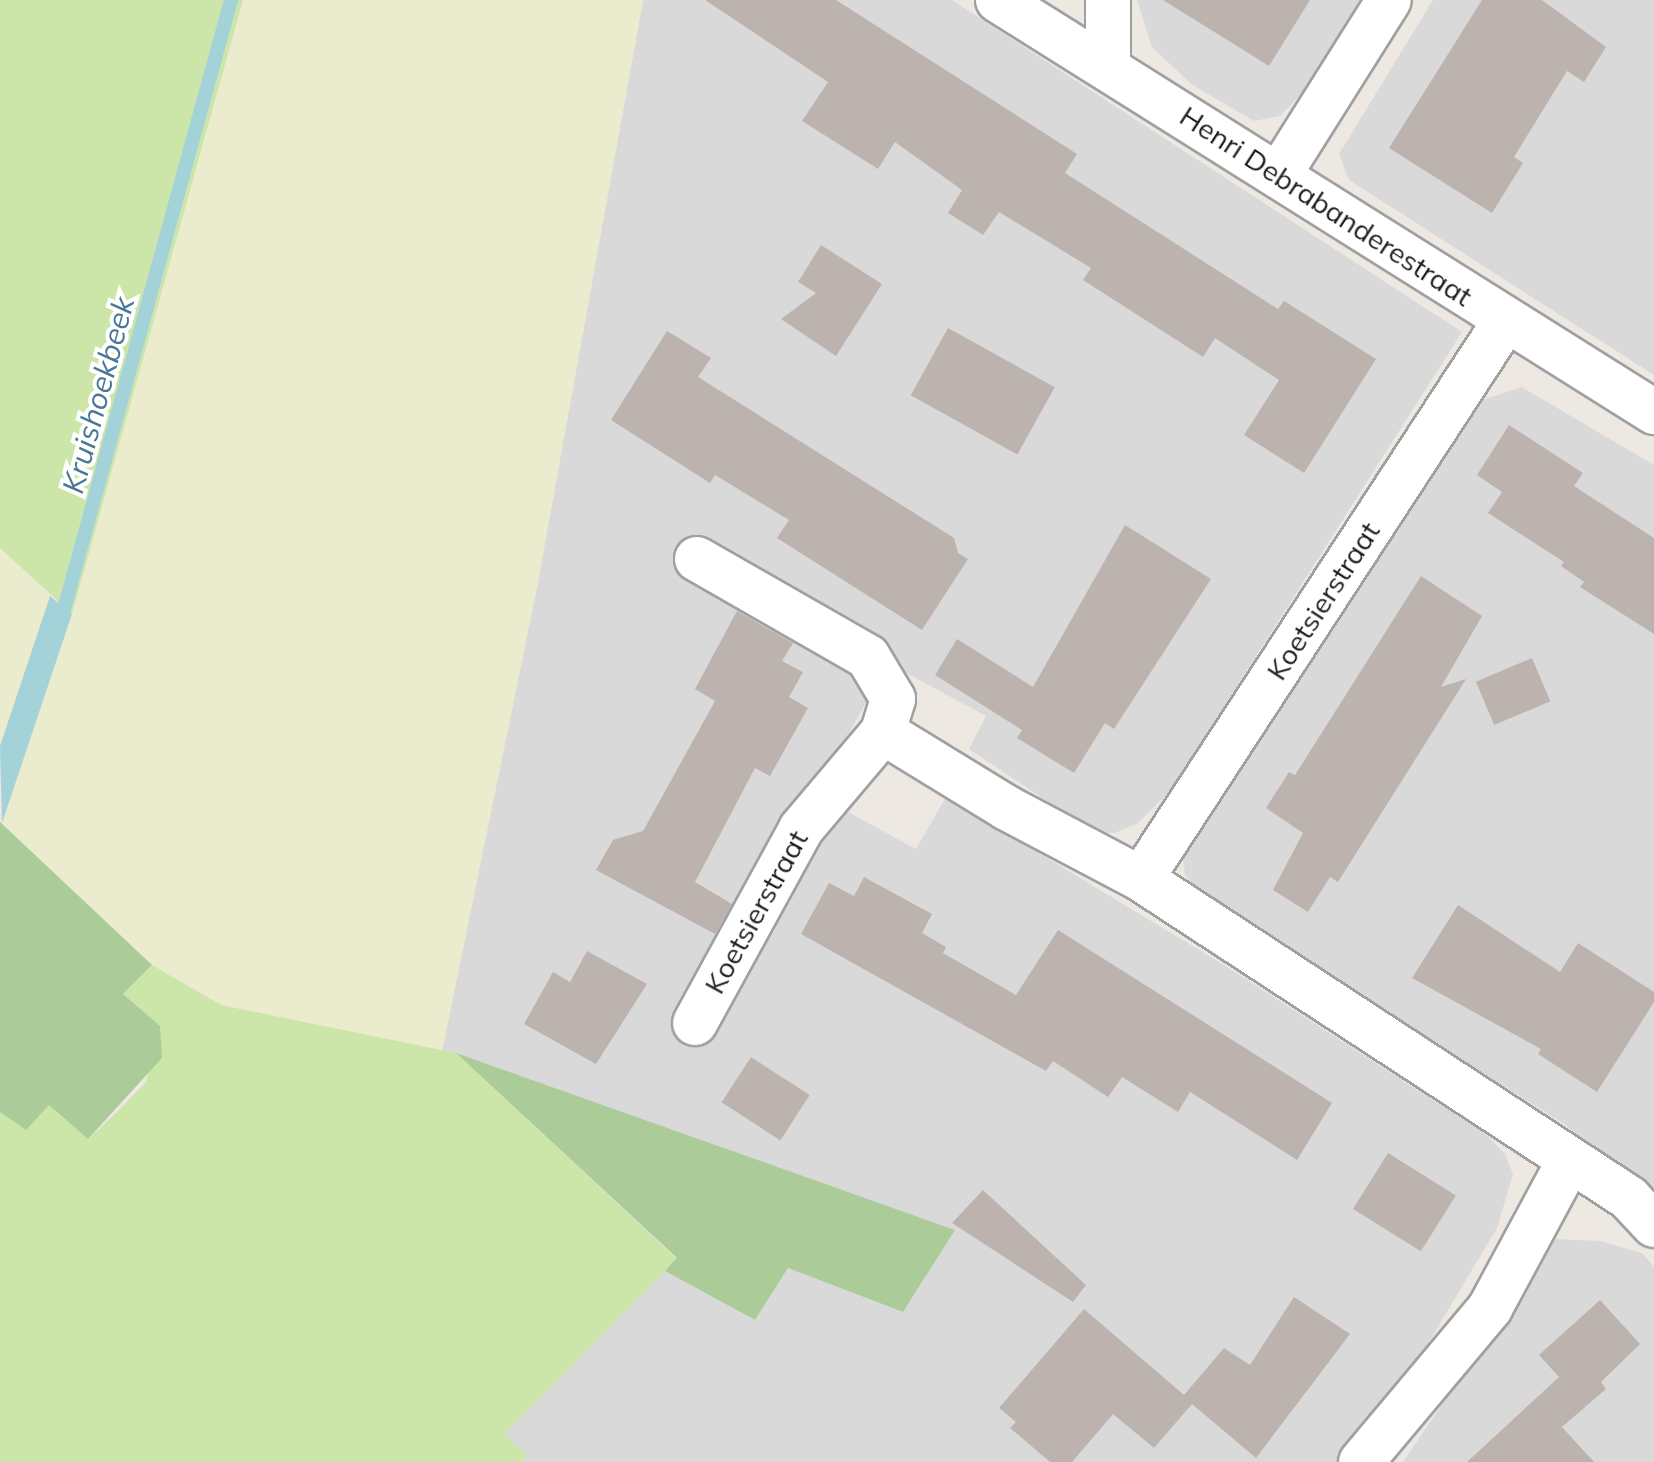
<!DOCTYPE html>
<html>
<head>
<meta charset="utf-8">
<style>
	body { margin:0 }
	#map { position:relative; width:1654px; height:1462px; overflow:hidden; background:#ede8e2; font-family:Mulish,sans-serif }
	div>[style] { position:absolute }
	.residential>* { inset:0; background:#dad9d9 }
	.farmland>* { inset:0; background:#ebebcd }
	.grass>* { inset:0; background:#cce6a9 }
	.forest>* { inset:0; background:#abcb98 }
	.water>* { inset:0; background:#a3d2d9 }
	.stream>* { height:14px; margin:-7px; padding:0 7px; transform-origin:7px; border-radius:7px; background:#a3d2d9 }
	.building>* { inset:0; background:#bdb3ae; transform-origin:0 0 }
	.roads { filter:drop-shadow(2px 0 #a0a0a0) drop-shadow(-2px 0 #a0a0a0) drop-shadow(0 2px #a0a0a0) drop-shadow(0 -2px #a0a0a0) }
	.street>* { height:44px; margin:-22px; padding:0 22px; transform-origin:22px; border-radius:22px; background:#fff }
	span { translate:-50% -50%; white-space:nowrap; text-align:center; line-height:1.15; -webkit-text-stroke:8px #fff; paint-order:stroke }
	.street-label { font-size:28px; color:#1c1c1c }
	.water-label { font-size:30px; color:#477797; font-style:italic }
</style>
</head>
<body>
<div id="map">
	<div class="residential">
		<i style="clip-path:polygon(643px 0,952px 0,1462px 332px,1171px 790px,1138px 823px,1115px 833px,1093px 832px,969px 749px,986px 716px,888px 663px,815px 794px,916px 849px,946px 797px,1224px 965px,1487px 1135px,1505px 1154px,1513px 1174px,1497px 1228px,1417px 1362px,1336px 1462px,521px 1462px,527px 1456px,503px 1434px,665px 1271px,755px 1320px,788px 1268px,903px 1312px,955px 1230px,442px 1051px,537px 587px)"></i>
		<i style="clip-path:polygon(1137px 0,1362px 0,1307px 88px,1280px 116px,1254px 121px,1191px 84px,1152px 47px)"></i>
		<i style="clip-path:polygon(1433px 0,1654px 0,1654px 375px,1349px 180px,1339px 154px)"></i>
		<i style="clip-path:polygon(1522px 387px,1654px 465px,1654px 1198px,1564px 1124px,1205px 897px,1185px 875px,1183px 857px,1476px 402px)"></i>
		<i style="clip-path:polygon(1554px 1239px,1600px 1241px,1642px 1253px,1654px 1267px,1654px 1462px,1403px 1462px)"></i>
	</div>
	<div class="farmland">
		<i style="clip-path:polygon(243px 0,643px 0,537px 587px,442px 1051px,221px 1005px,152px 965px,2px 823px,72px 614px)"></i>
		<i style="clip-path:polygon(0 548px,50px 596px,0 746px)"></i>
	</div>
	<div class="grass">
		<i style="clip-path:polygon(0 0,243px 0,72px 614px,0 548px)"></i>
		<i style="clip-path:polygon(152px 965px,221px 1005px,456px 1053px,677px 1259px,504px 1434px,527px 1456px,521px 1462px,0 1462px,0 1112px,26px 1130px,48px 1104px,88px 1139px,117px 1112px,146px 1082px,160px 1026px,123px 994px)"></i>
	</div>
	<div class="forest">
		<i style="clip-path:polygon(0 822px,152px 965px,123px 994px,160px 1026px,162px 1058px,88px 1139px,49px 1105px,26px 1130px,0 1112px)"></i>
		<i style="clip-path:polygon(456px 1053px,955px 1230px,903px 1312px,788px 1268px,755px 1320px,665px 1271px,677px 1258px)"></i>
	</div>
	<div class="water">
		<i style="clip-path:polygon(50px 596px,72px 614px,2px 823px,0 746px)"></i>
	</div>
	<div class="stream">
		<i style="left:60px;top:624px;width:647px;rotate:-74.67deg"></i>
	</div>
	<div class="building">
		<i style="clip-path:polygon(705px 0,836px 0,1077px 154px,1065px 173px,1278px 309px,1284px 301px,1376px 359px,1304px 473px,1244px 435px,1279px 380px,1215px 338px,1203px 357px,1083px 280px,1091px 268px,999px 212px,983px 235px,948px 213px,962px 190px,895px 142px,878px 169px,802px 121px,828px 82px)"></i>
		<i style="clip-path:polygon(1163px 0,1310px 0,1269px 66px)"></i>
		<i style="clip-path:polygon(1482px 0,1542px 0,1606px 47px,1584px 82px,1567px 71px,1514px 157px,1523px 163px,1492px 213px,1389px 148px)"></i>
		<i style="clip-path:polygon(821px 245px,882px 284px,836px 356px,781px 319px,816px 293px,798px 282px)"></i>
		<i style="left:948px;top:328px;width:122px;height:77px;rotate:29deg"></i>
		<i style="clip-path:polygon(667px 331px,711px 358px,698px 377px,954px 538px,958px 553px,968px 559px,922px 630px,777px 538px,789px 520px,715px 475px,710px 483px,611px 420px)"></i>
		<i style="clip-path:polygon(1509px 425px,1583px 473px,1574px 486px,1654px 538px,1654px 634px,1580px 587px,1584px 582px,1561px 566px,1564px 562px,1488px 513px,1502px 492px,1477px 475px)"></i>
		<i style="clip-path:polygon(1125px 525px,1211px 579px,1114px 729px,1105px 723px,1074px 773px,1017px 738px,1022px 730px,935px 675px,957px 639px,1033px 687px)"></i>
		<i style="clip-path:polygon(1421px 576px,1482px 616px,1441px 687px,1466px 679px,1338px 882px,1330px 877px,1308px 912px,1273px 890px,1303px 833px,1266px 808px,1289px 772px,1295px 775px)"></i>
		<i style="clip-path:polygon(737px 611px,793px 643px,782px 661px,803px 672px,789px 697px,808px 708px,770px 776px,755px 768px,695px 882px,732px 904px,715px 934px,596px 870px,613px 840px,643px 831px,715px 701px,695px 689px)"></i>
		<i style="left:1532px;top:658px;width:47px;height:61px;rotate:67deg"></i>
		<i style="clip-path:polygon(864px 877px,932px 914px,922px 933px,946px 947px,943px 953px,1016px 995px,1058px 930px,1332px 1103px,1297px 1160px,1190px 1092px,1178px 1112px,1122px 1077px,1108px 1097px,1053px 1061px,1046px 1071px,801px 934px,829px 883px,854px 896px)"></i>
		<i style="clip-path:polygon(1458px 905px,1560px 972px,1578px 943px,1654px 992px,1654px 1002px,1597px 1092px,1538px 1054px,1541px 1049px,1412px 978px)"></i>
		<i style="clip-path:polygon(587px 951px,647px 984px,596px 1064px,524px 1024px,553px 972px,570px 982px)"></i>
		<i style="left:751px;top:1057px;width:70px;height:54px;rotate:33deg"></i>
		<i style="left:1388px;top:1153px;width:80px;height:66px;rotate:32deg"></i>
		<i style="clip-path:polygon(983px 1190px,1086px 1285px,1073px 1302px,952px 1223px)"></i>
		<i style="clip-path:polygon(1294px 1297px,1350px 1334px,1256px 1458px,1192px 1404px,1154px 1448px,1113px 1414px,1072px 1462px,1050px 1462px,1010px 1428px,1016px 1422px,999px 1408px,1084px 1309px,1184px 1395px,1224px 1348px,1250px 1365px)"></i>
		<i style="clip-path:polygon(1600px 1300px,1640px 1344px,1601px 1382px,1606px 1389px,1562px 1427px,1594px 1462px,1467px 1462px,1559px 1377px,1539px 1355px)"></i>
	</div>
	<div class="roads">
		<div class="street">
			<i style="left:998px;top:0;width:775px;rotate:32.13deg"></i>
			<i style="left:1108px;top:67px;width:67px;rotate:-90deg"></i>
			<i style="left:1280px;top:173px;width:204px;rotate:-57.8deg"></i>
			<i style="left:697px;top:559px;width:197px;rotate:29.8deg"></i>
			<i style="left:868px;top:657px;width:49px;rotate:59.2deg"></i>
			<i style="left:893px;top:699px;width:34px;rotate:107deg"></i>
			<i style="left:883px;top:732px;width:145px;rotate:31.5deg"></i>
			<i style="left:1007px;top:808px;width:152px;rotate:27.9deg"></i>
			<i style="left:1141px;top:879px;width:583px;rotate:33.17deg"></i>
			<i style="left:1629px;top:1198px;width:37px;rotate:47deg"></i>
			<i style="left:1141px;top:879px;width:664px;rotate:-56.86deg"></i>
			<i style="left:695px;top:1023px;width:221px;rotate:-61.3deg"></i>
			<i style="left:801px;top:829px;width:127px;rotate:-49.8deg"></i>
			<i style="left:1361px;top:1462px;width:201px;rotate:-50deg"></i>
			<i style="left:1490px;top:1308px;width:165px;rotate:-61.7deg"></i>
		</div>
	</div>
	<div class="street-label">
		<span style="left:1326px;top:206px;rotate:33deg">Henri Debrabanderestraat</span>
		<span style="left:1323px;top:601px;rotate:-57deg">Koetsierstraat</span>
		<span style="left:756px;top:912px;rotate:-61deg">Koetsierstraat</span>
	</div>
	<div class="water-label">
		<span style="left:98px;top:395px;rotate:-75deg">Kruishoekbeek</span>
	</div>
</div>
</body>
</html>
